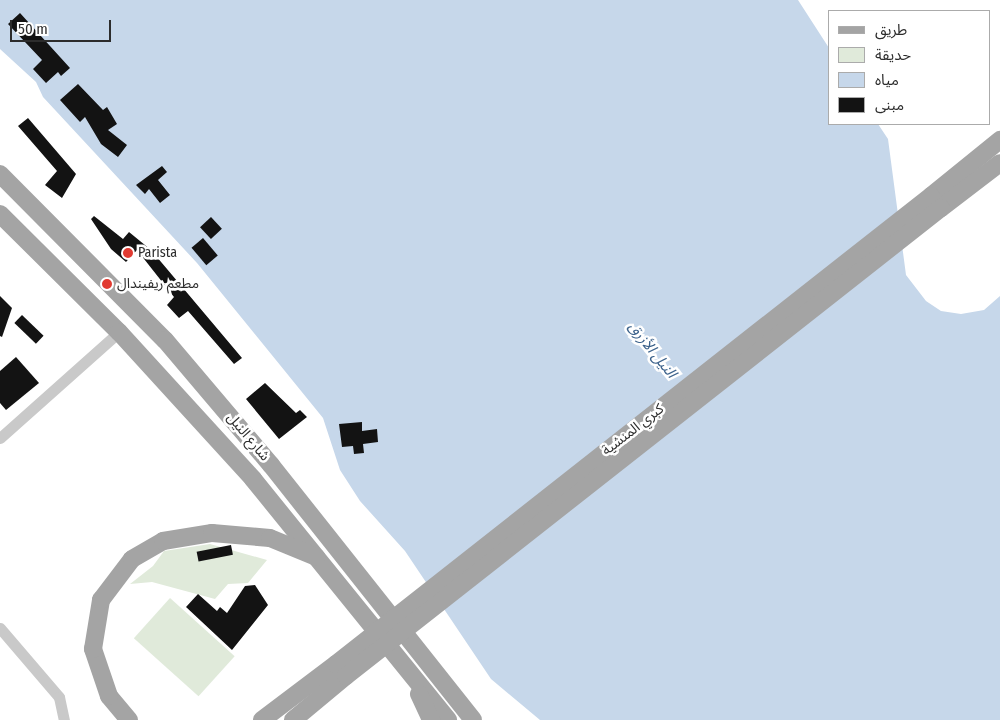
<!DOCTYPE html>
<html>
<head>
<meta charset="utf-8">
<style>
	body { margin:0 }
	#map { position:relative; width:1000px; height:720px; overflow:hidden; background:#fff; font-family:"Fira Sans Condensed","Noto Sans Arabic",sans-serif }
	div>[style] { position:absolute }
	.green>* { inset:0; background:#e0eada; transform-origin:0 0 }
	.water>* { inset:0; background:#c6d7ea }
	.building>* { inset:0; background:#131313; transform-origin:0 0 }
	.minor>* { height:11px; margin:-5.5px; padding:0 5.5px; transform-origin:5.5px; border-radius:5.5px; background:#c9c9c9 }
	.primary>* { height:18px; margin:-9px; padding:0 9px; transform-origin:9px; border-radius:9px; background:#a4a4a4 }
	.primary-bridge>* { height:18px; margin:-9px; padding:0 9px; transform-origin:9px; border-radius:9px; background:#a4a4a4 }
	.dots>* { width:14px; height:14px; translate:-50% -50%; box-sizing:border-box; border:2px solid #fff; border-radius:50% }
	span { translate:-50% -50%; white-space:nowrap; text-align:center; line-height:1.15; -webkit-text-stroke:5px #fff; paint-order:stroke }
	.poi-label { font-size:14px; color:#2c2c2c }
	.left { translate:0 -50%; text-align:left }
	.street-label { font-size:14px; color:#2c2c2c }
	.water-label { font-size:15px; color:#3d638c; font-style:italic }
	.legend { position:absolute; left:828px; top:10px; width:162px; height:115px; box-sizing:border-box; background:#fff; border:1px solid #ababab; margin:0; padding:6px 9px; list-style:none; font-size:15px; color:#2c2c2c }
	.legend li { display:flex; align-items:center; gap:10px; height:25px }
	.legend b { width:25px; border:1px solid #ababab }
	.scale { position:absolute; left:10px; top:20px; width:101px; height:22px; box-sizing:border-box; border:2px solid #2c2c2c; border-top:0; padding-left:6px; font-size:15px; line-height:18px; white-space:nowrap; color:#2c2c2c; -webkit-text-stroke:4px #fff; paint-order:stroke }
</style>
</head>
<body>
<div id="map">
	<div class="green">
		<i style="clip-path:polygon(210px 544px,267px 560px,248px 583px,228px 584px,215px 599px,152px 582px,130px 584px,153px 566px,164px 551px)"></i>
		<i style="left:170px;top:598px;width:87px;height:54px;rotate:42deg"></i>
	</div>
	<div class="water">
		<i style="clip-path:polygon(0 0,798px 0,829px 48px,829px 124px,878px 124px,888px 139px,906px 275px,926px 301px,941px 311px,961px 314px,984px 310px,1000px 296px,1000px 720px,540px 720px,491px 679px,405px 551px,360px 501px,340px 470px,323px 418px,197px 263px,43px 97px,36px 82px,0 49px)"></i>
	</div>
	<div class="building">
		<i style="clip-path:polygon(20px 13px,70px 68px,61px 76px,58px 72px,46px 83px,33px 69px,42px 60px,8px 24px)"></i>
		<i style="clip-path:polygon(78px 84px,103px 110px,107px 107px,117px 124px,108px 130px,127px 145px,118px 157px,101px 144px,85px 117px,80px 122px,60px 100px)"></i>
		<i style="clip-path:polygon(28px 118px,76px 174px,62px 198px,45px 185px,57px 171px,18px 126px)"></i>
		<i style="clip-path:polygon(162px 166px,167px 172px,158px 180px,170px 195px,160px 203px,149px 189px,145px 194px,136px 185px)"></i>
		<i style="clip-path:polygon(94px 216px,123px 239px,129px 232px,151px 250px,242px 358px,234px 364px,188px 311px,179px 318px,167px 305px,174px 297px,137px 250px,126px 262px,111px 249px,91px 219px)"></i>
		<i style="left:211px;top:217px;width:16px;height:15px;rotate:47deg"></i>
		<i style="left:203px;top:238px;width:23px;height:15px;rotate:50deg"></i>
		<i style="clip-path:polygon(0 296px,12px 308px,2px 337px,0 336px)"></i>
		<i style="left:22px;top:315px;width:30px;height:11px;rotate:44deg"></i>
		<i style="clip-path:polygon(16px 357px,39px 383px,6px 410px,0 403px,0 371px)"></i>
		<i style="clip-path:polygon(265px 383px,296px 413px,300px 410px,307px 417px,279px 439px,246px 399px)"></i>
		<i style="clip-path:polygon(362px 422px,362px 431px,377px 429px,378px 442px,363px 444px,364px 453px,354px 454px,353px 446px,342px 447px,339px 424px)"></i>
		<i style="left:231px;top:545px;width:10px;height:35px;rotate:79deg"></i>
		<i style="clip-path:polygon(255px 585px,268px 605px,232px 650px,186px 607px,198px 594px,217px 611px,220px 607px,227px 613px,245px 586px)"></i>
	</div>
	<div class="minor">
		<i style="left:0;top:438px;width:159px;rotate:-41.7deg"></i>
		<i style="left:0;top:628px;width:91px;rotate:49.5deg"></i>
		<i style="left:59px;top:697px;width:24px;rotate:78deg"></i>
	</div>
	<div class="primary">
		<i style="left:0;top:174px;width:234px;rotate:45.2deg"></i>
		<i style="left:165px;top:340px;width:164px;rotate:49.7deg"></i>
		<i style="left:271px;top:465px;width:325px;rotate:51.6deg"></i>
		<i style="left:931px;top:196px;width:89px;rotate:-39.1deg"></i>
		<i style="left:941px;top:208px;width:74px;rotate:-37.3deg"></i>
		<i style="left:0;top:214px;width:168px;rotate:44.8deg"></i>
		<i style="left:119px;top:332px;width:199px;rotate:47.6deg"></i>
		<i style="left:253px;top:479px;width:310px;rotate:51deg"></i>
		<i style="left:419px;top:694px;width:29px;rotate:65deg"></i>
		<i style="left:129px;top:720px;width:31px;rotate:-130deg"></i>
		<i style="left:109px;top:696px;width:50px;rotate:-108.8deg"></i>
		<i style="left:93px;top:649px;width:50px;rotate:-80.7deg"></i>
		<i style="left:101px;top:600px;width:51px;rotate:-52.9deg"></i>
		<i style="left:132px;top:559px;width:36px;rotate:-30deg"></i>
		<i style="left:163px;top:541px;width:50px;rotate:-9.3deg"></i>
		<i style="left:212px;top:533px;width:58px;rotate:4.9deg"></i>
		<i style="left:270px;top:538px;width:50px;rotate:22.4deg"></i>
		<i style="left:262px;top:720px;width:93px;rotate:-37.1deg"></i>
		<i style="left:293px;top:720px;width:69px;rotate:-39.7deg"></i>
	</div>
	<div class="primary-bridge">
		<i style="left:336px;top:664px;width:757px;rotate:-38.19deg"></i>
		<i style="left:346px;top:676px;width:757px;rotate:-38.19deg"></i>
	</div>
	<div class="dots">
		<i style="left:128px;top:253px;background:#e13a31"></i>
		<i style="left:107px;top:284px;background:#e13a31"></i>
	</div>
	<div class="poi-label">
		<span class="left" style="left:138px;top:253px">Parista</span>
		<span class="left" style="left:117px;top:284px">مطعم ريفيندال</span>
	</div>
	<div class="street-label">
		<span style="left:633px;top:430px;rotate:-38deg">كبري المنشية</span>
		<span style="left:248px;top:437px;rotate:50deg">شارع النيل</span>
	</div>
	<div class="water-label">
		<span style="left:652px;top:350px;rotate:51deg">النيل الأزرق</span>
	</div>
	<ul class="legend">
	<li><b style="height:6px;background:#a4a4a4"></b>طريق</li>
	<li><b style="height:14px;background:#e0eada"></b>حديقة</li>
	<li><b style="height:14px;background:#c6d7ea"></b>مياه</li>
	<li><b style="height:14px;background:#131313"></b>مبنى</li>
	</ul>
	<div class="scale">50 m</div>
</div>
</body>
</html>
